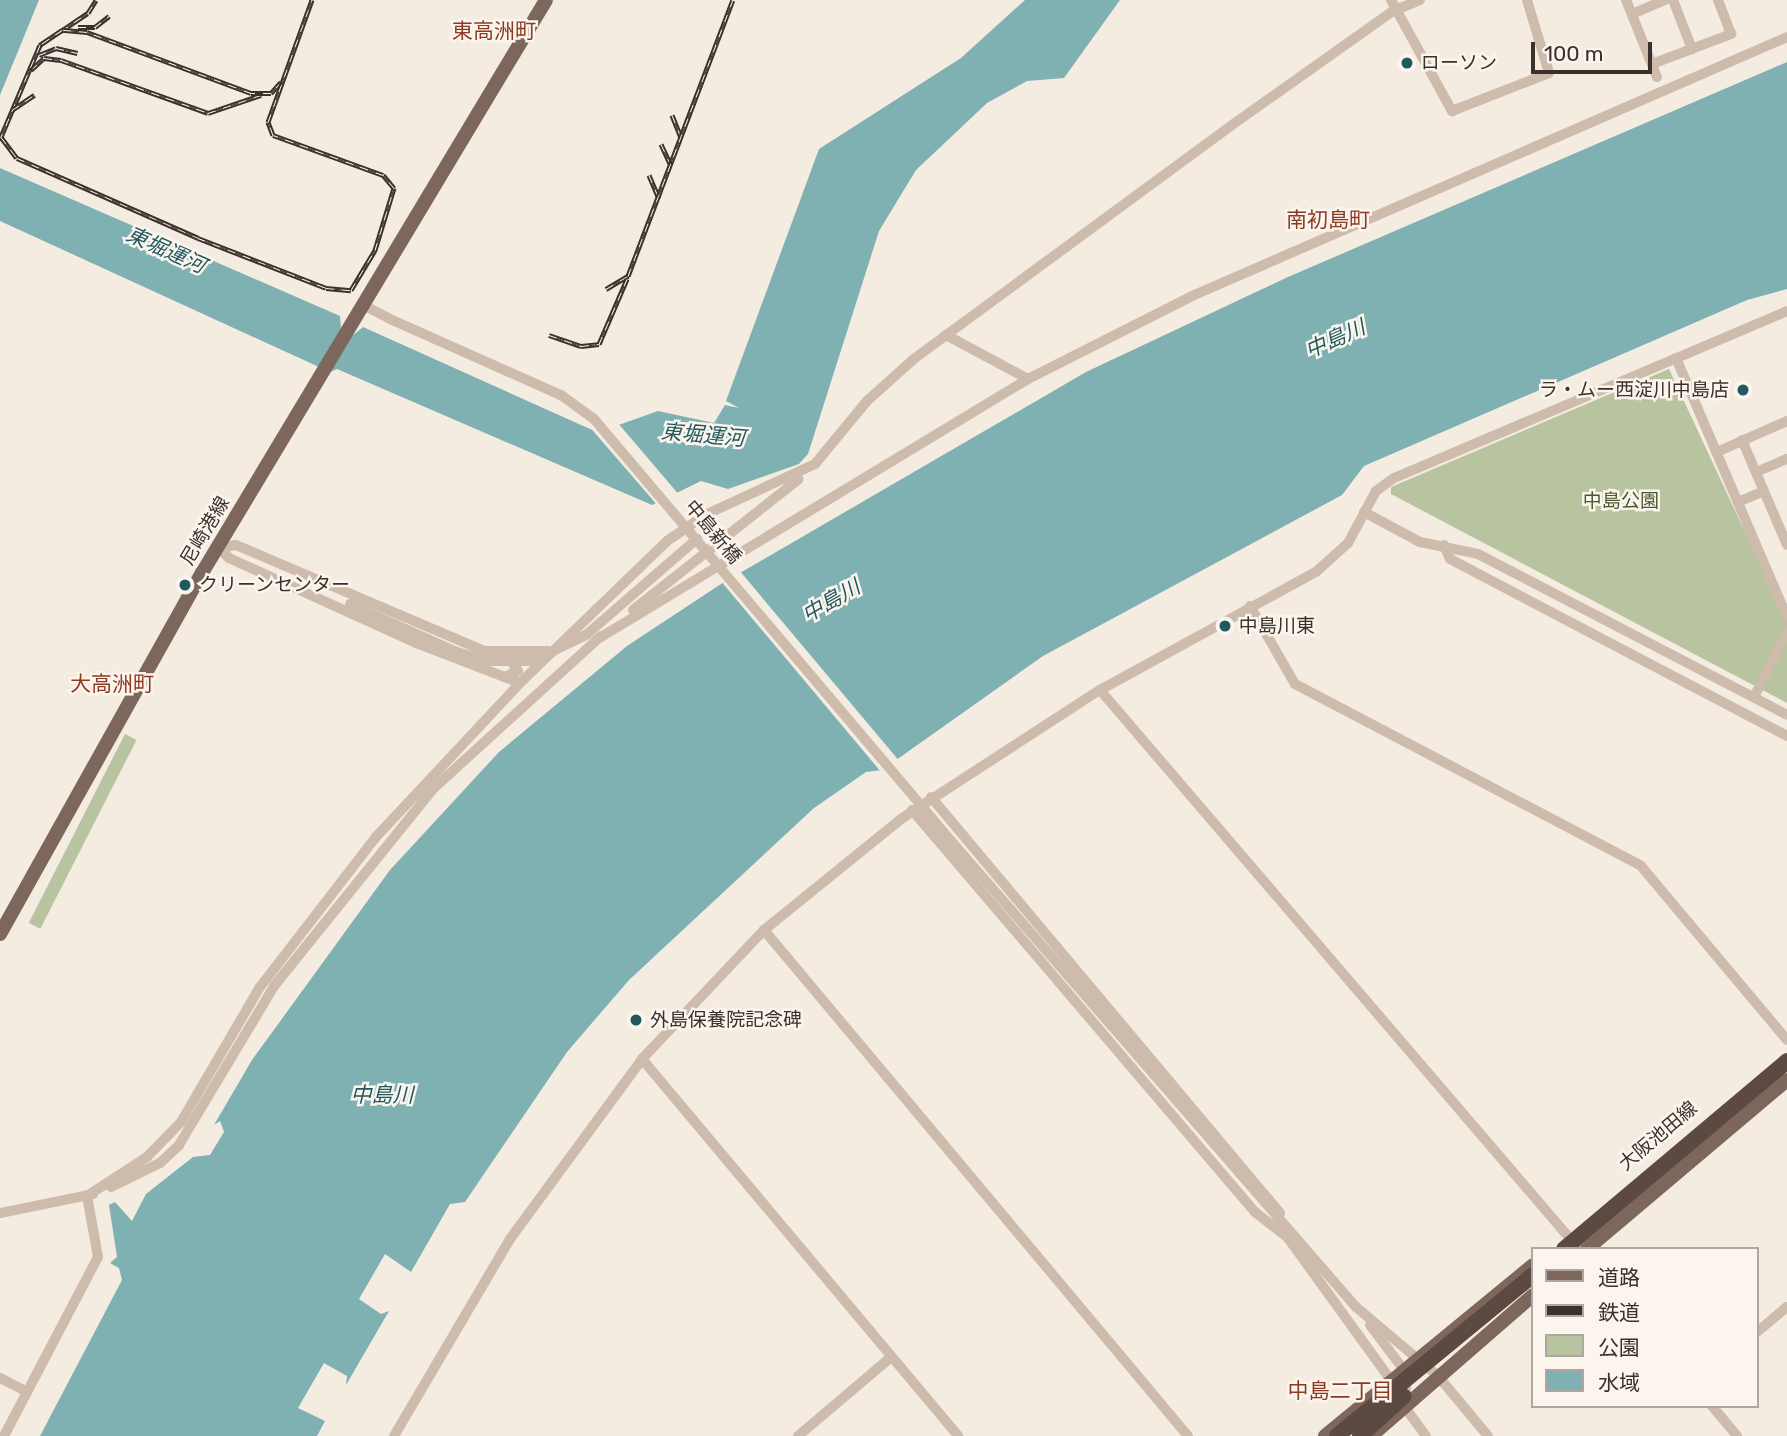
<!DOCTYPE html>
<html>
<head>
<meta charset="utf-8">
<style>
	body { margin:0 }
	#map { position:relative; width:1787px; height:1436px; overflow:hidden; background:#f4ebe1; font-family:Rubik,"Noto Sans JP",sans-serif }
	div>[style] { position:absolute }
	.green>* { inset:0; background:#b8c4a0; transform-origin:0 0 }
	.water>* { inset:0; background:#7fb0b2 }
	.pier>* { inset:0; background:#f4ebe1; transform-origin:0 0 }
	.minor>* { height:10px; margin:-5px; padding:0 5px; transform-origin:5px; border-radius:5px; background:#cdbbac }
	.major>* { height:14px; margin:-7px; padding:0 7px; transform-origin:7px; border-radius:7px; background:#7d675c }
	.rail>* { height:5px; margin-top:-2.5px; transform-origin:0; background:repeating-linear-gradient(90deg,#fbf5ee 0 8px,#3b302b 0 16px); box-sizing:border-box; border-block:2px solid #3b302b }
	.minor-bridge>* { height:10px; margin:-5px; padding:0 5px; transform-origin:5px; border-radius:5px; background:#cdbbac }
	.highway-bridge>* { height:16px; margin:-8px; padding:0 8px; transform-origin:8px; border-radius:8px; background:#5c4a42 }
	.dots>* { width:19px; height:19px; translate:-50% -50%; box-sizing:border-box; border:4px solid #fbf5ee; border-radius:50% }
	span { translate:-50% -50%; white-space:nowrap; text-align:center; line-height:1.15; -webkit-text-stroke:5px #fbf5ee; paint-order:stroke }
	.poi-label { font-size:19px; color:#3b302b }
	.left { translate:0 -50%; text-align:left }
	.right { translate:-100% -50%; text-align:right }
	.park-label { font-size:19px; color:#4a5a2e }
	.street-label { font-size:19px; color:#3b302b }
	.neighbourhood-label { font-size:21px; color:#8c3b22 }
	.water-label { font-size:21px; color:#1f5a5e; font-style:italic }
	.legend { position:absolute; left:1531px; top:1247px; width:228px; height:161px; box-sizing:border-box; background:#fbf5ee; border:2px solid #aea6a0; margin:0; padding:9px 12px; list-style:none; font-size:21px; color:#3b302b }
	.legend li { display:flex; align-items:center; gap:14px; height:35px }
	.legend b { width:35px; border:2px solid #aea6a0 }
	.scale { position:absolute; left:1531px; top:42px; width:121px; height:32px; box-sizing:border-box; border:4px solid #3b302b; border-top:0; padding-left:9px; font-size:21px; line-height:24px; white-space:nowrap; color:#3b302b; -webkit-text-stroke:5px #fbf5ee; paint-order:stroke }
</style>
</head>
<body>
<div id="map">
	<div class="green">
		<i style="clip-path:polygon(1669px 369px,1787px 622px,1787px 703px,1391px 494px,1391px 487px)"></i>
		<i style="left:125px;top:734px;width:13px;height:212px;rotate:27deg"></i>
	</div>
	<div class="water">
		<i style="clip-path:polygon(0 0,39px 0,0 95px)"></i>
		<i style="clip-path:polygon(1025px 0,1120px 0,1064px 78px,1027px 81px,987px 103px,916px 170px,879px 231px,808px 454px,799px 464px,728px 489px,701px 481px,652px 505px,337px 369px,330px 372px,0 221px,0 168px,340px 316px,341px 328px,352px 336px,363px 327px,590px 429px,599px 432px,658px 411px,714px 423px,725px 405px,739px 408px,726px 401px,819px 149px,961px 58px)"></i>
		<i style="clip-path:polygon(1787px 62px,1787px 289px,1747px 300px,1364px 466px,1342px 495px,1043px 656px,882px 770px,866px 772px,814px 808px,629px 980px,567px 1052px,465px 1202px,450px 1204px,411px 1272px,385px 1254px,359px 1299px,381px 1314px,389px 1311px,346px 1385px,347px 1376px,324px 1363px,298px 1408px,325px 1421px,317px 1436px,40px 1436px,122px 1280px,119px 1268px,110px 1263px,117px 1257px,109px 1205px,115px 1202px,132px 1221px,146px 1194px,193px 1157px,210px 1155px,224px 1132px,220px 1121px,214px 1125px,252px 1060px,390px 870px,499px 752px,627px 646px,721px 584px,1086px 372px,1288px 277px)"></i>
	</div>
	<div class="pier">
		<i style="clip-path:polygon(617px 422px,681px 497px,658px 506px,588px 425px,603px 429px)"></i>
		<i style="left:739px;top:570px;width:250px;height:21px;rotate:50deg"></i>
	</div>
	<div class="minor">
		<i style="left:1391px;top:0;width:127px;rotate:61.2deg"></i>
		<i style="left:1452px;top:111px;width:104px;rotate:-21.4deg"></i>
		<i style="left:1549px;top:73px;width:76px;rotate:-106.8deg"></i>
		<i style="left:1626px;top:0;width:83px;rotate:68.1deg"></i>
		<i style="left:1673px;top:0;width:53px;rotate:68.8deg"></i>
		<i style="left:1632px;top:14px;width:36px;rotate:-23deg"></i>
		<i style="left:1652px;top:64px;width:85px;rotate:-20.8deg"></i>
		<i style="left:1731px;top:34px;width:36px;rotate:-111deg"></i>
		<i style="left:363px;top:305px;width:30px;rotate:27deg"></i>
		<i style="left:946px;top:335px;width:93px;rotate:28.2deg"></i>
		<i style="left:1676px;top:358px;width:282px;rotate:66.8deg"></i>
		<i style="left:1742px;top:440px;width:114px;rotate:66.8deg"></i>
		<i style="left:1717px;top:452px;width:77px;rotate:-23.9deg"></i>
		<i style="left:1756px;top:472px;width:34px;rotate:-23deg"></i>
		<i style="left:1738px;top:502px;width:28px;rotate:-23deg"></i>
		<i style="left:1364px;top:512px;width:64px;rotate:28.2deg"></i>
		<i style="left:1420px;top:542px;width:59px;rotate:11.7deg"></i>
		<i style="left:1478px;top:554px;width:348px;rotate:27.5deg"></i>
		<i style="left:1444px;top:545px;width:15px;rotate:67deg"></i>
		<i style="left:1450px;top:559px;width:381px;rotate:27.7deg"></i>
		<i style="left:219px;top:548px;width:17px;rotate:-10deg"></i>
		<i style="left:236px;top:545px;width:271px;rotate:23.1deg"></i>
		<i style="left:485px;top:651px;width:62px"></i>
		<i style="left:219px;top:548px;width:14px;rotate:45deg"></i>
		<i style="left:229px;top:558px;width:209px;rotate:24.4deg"></i>
		<i style="left:419px;top:644px;width:108px;rotate:21.1deg"></i>
		<i style="left:1250px;top:606px;width:90px;rotate:60deg"></i>
		<i style="left:1295px;top:684px;width:391px;rotate:27.7deg"></i>
		<i style="left:1641px;top:866px;width:227px;rotate:50deg"></i>
		<i style="left:633px;top:610px;width:211px;rotate:-38.3deg"></i>
		<i style="left:596px;top:640px;width:505px;rotate:-31.14deg"></i>
		<i style="left:1028px;top:379px;width:184px;rotate:-26.8deg"></i>
		<i style="left:1192px;top:296px;width:649px;rotate:-23.52deg"></i>
		<i style="left:504px;top:677px;width:15px;rotate:-23deg"></i>
		<i style="left:518px;top:671px;width:17px;rotate:-126deg"></i>
		<i style="left:1100px;top:690px;width:736px;rotate:49.41deg"></i>
		<i style="left:1754px;top:697px;width:74px;rotate:-63.4deg"></i>
		<i style="left:931px;top:797px;width:543px;rotate:50.01deg"></i>
		<i style="left:912px;top:810px;width:528px;rotate:49.53deg"></i>
		<i style="left:1255px;top:1212px;width:41px;rotate:38deg"></i>
		<i style="left:952px;top:842px;width:616px;rotate:49.02deg"></i>
		<i style="left:1356px;top:1307px;width:107px;rotate:40.1deg"></i>
		<i style="left:1438px;top:1376px;width:78px;rotate:50.2deg"></i>
		<i style="left:764px;top:930px;width:660px;rotate:50.04deg"></i>
		<i style="left:642px;top:1059px;width:492px;rotate:50deg"></i>
		<i style="left:111px;top:1187px;width:55px;rotate:-26.1deg"></i>
		<i style="left:160px;top:1163px;width:26px;rotate:-43deg"></i>
		<i style="left:179px;top:1145px;width:185px;rotate:-59.1deg"></i>
		<i style="left:274px;top:986px;width:255px;rotate:-51.1deg"></i>
		<i style="left:434px;top:788px;width:226px;rotate:-42.3deg"></i>
		<i style="left:87px;top:1196px;width:72px;rotate:-33deg"></i>
		<i style="left:147px;top:1157px;width:49px;rotate:-45.8deg"></i>
		<i style="left:181px;top:1122px;width:156px;rotate:-59.7deg"></i>
		<i style="left:260px;top:987px;width:188px;rotate:-52.3deg"></i>
		<i style="left:375px;top:838px;width:212px;rotate:-46.9deg"></i>
		<i style="left:520px;top:683px;width:204px;rotate:-44deg"></i>
		<i style="left:667px;top:541px;width:48px;rotate:-34deg"></i>
		<i style="left:707px;top:514px;width:119px;rotate:-24.8deg"></i>
		<i style="left:815px;top:464px;width:82px;rotate:-50.5deg"></i>
		<i style="left:867px;top:401px;width:64px;rotate:-41.9deg"></i>
		<i style="left:915px;top:358px;width:393px;rotate:-36.3deg"></i>
		<i style="left:1232px;top:125px;width:197px;rotate:-35.3deg"></i>
		<i style="left:1393px;top:11px;width:29px;rotate:-22deg"></i>
		<i style="left:0;top:1213px;width:95px;rotate:-11.5deg"></i>
		<i style="left:1288px;top:1238px;width:183px;rotate:54.1deg"></i>
		<i style="left:1370px;top:1325px;width:61px;rotate:52.9deg"></i>
		<i style="left:1407px;top:1374px;width:30px;rotate:94deg"></i>
		<i style="left:1757px;top:1332px;width:39px;rotate:-40deg"></i>
		<i style="left:0;top:1378px;width:30px;rotate:27deg"></i>
		<i style="left:1401px;top:1402px;width:42px;rotate:53.7deg"></i>
		<i style="left:1712px;top:1406px;width:39px;rotate:50deg"></i>
		<i style="left:4px;top:1436px;width:202px;rotate:-62.3deg"></i>
		<i style="left:98px;top:1257px;width:62px;rotate:-100.2deg"></i>
		<i style="left:394px;top:1436px;width:229px;rotate:-59.5deg"></i>
		<i style="left:510px;top:1239px;width:223px;rotate:-53.7deg"></i>
		<i style="left:642px;top:1059px;width:178px;rotate:-46.6deg"></i>
		<i style="left:764px;top:930px;width:176px;rotate:-39deg"></i>
		<i style="left:901px;top:819px;width:237px;rotate:-33deg"></i>
		<i style="left:1100px;top:690px;width:247px;rotate:-28.7deg"></i>
		<i style="left:1317px;top:571px;width:42px;rotate:-42.1deg"></i>
		<i style="left:1348px;top:543px;width:59px;rotate:-61.7deg"></i>
		<i style="left:1376px;top:491px;width:22px;rotate:-36deg"></i>
		<i style="left:1394px;top:478px;width:427px;rotate:-23deg"></i>
		<i style="left:798px;top:1436px;width:122px;rotate:-40.3deg"></i>
	</div>
	<div class="major">
		<i style="left:0;top:934px;width:414px;rotate:-60.8deg"></i>
		<i style="left:202px;top:573px;width:668px;rotate:-59.02deg"></i>
		<i style="left:1587px;top:1249px;width:262px;rotate:-40.2deg"></i>
		<i style="left:1325px;top:1436px;width:269px;rotate:-39.4deg"></i>
		<i style="left:1371px;top:1436px;width:215px;rotate:-41deg"></i>
	</div>
	<div class="rail">
		<i style="left:78px;top:27px;width:17px"></i>
		<i style="left:95px;top:27px;width:18px;rotate:-38deg"></i>
		<i style="left:61px;top:31px;width:32px;rotate:-34deg"></i>
		<i style="left:88px;top:13px;width:15px;rotate:-58deg"></i>
		<i style="left:39px;top:55px;width:18px;rotate:-22deg"></i>
		<i style="left:56px;top:48px;width:22px;rotate:13deg"></i>
		<i style="left:31px;top:70px;width:18px;rotate:-43deg"></i>
		<i style="left:44px;top:58px;width:17px;rotate:7deg"></i>
		<i style="left:61px;top:60px;width:156px;rotate:19.8deg"></i>
		<i style="left:208px;top:113px;width:56px;rotate:-18.8deg"></i>
		<i style="left:281px;top:82px;width:15px;rotate:132deg"></i>
		<i style="left:271px;top:93px;width:20px;rotate:180deg"></i>
		<i style="left:251px;top:93px;width:175px;rotate:-159.6deg"></i>
		<i style="left:87px;top:32px;width:25px;rotate:-175deg"></i>
		<i style="left:62px;top:30px;width:27px;rotate:146deg"></i>
		<i style="left:40px;top:45px;width:100px;rotate:113deg"></i>
		<i style="left:1px;top:137px;width:26px;rotate:53deg"></i>
		<i style="left:17px;top:158px;width:198px;rotate:23.8deg"></i>
		<i style="left:198px;top:238px;width:137px;rotate:21.3deg"></i>
		<i style="left:326px;top:288px;width:25px;rotate:5deg"></i>
		<i style="left:351px;top:290px;width:47px;rotate:-59deg"></i>
		<i style="left:375px;top:250px;width:65px;rotate:-73deg"></i>
		<i style="left:394px;top:188px;width:17px;rotate:-130deg"></i>
		<i style="left:383px;top:175px;width:117px;rotate:-160deg"></i>
		<i style="left:273px;top:135px;width:14px;rotate:-111deg"></i>
		<i style="left:268px;top:122px;width:130px;rotate:-70.2deg"></i>
		<i style="left:12px;top:110px;width:27px;rotate:-34deg"></i>
		<i style="left:672px;top:115px;width:24px;rotate:68deg"></i>
		<i style="left:661px;top:144px;width:23px;rotate:65deg"></i>
		<i style="left:649px;top:175px;width:25px;rotate:67deg"></i>
		<i style="left:606px;top:289px;width:26px;rotate:-31deg"></i>
		<i style="left:628px;top:276px;width:295px;rotate:-69.2deg"></i>
		<i style="left:549px;top:335px;width:34px;rotate:19deg"></i>
		<i style="left:581px;top:346px;width:18px;rotate:-6deg"></i>
		<i style="left:599px;top:344px;width:71px;rotate:-66.7deg"></i>
	</div>
	<div class="minor-bridge">
		<i style="left:390px;top:319px;width:187px;rotate:24deg"></i>
		<i style="left:561px;top:395px;width:41px;rotate:36deg"></i>
		<i style="left:594px;top:419px;width:554px;rotate:49.76deg"></i>
		<i style="left:350px;top:604px;width:114px;rotate:24.3deg"></i>
		<i style="left:454px;top:651px;width:34px;rotate:17deg"></i>
		<i style="left:486px;top:661px;width:46px"></i>
		<i style="left:532px;top:661px;width:60px;rotate:-25.7deg"></i>
		<i style="left:586px;top:635px;width:147px;rotate:-40.9deg"></i>
	</div>
	<div class="highway-bridge">
		<i style="left:1564px;top:1249px;width:292px;rotate:-40.1deg"></i>
		<i style="left:1337px;top:1436px;width:254px;rotate:-39.4deg"></i>
		<i style="left:1360px;top:1436px;width:59px;rotate:-42.3deg"></i>
	</div>
	<div class="dots">
		<i style="left:1407px;top:63px;background:#1f5a5e"></i>
		<i style="left:1743px;top:390px;background:#1f5a5e"></i>
		<i style="left:185px;top:585px;background:#1f5a5e"></i>
		<i style="left:1225px;top:626px;background:#1f5a5e"></i>
		<i style="left:636px;top:1020px;background:#1f5a5e"></i>
	</div>
	<div class="poi-label">
		<span class="left" style="left:1421px;top:63px">ローソン</span>
		<span class="right" style="left:1729px;top:390px">ラ・ムー西淀川中島店</span>
		<span class="left" style="left:199px;top:585px">クリーンセンター</span>
		<span class="left" style="left:1239px;top:626px">中島川東</span>
		<span class="left" style="left:650px;top:1020px">外島保養院記念碑</span>
	</div>
	<div class="park-label">
		<span style="left:1621px;top:501px">中島公園</span>
	</div>
	<div class="street-label">
		<span style="left:205px;top:531px;rotate:-59deg">尼崎港線</span>
		<span style="left:713px;top:532px;rotate:50deg">中島新橋</span>
		<span style="left:1658px;top:1136px;rotate:-40deg">大阪池田線</span>
	</div>
	<div class="neighbourhood-label">
		<span style="left:494px;top:31px">東高洲町</span>
		<span style="left:1328px;top:220px">南初島町</span>
		<span style="left:112px;top:684px">大高洲町</span>
		<span style="left:1340px;top:1391px">中島二丁目</span>
	</div>
	<div class="water-label">
		<span style="left:166px;top:250px;rotate:24deg">東堀運河</span>
		<span style="left:1335px;top:339px;rotate:-24deg">中島川</span>
		<span style="left:703px;top:435px;rotate:5deg">東堀運河</span>
		<span style="left:831px;top:601px;rotate:-30deg">中島川</span>
		<span style="left:382px;top:1095px">中島川</span>
	</div>
	<ul class="legend">
	<li><b style="height:9px;background:#7d675c"></b>道路</li>
	<li><b style="height:9px;background:#3b302b"></b>鉄道</li>
	<li><b style="height:19px;background:#b8c4a0"></b>公園</li>
	<li><b style="height:19px;background:#7fb0b2"></b>水域</li>
	</ul>
	<div class="scale">100 m</div>
</div>
</body>
</html>
